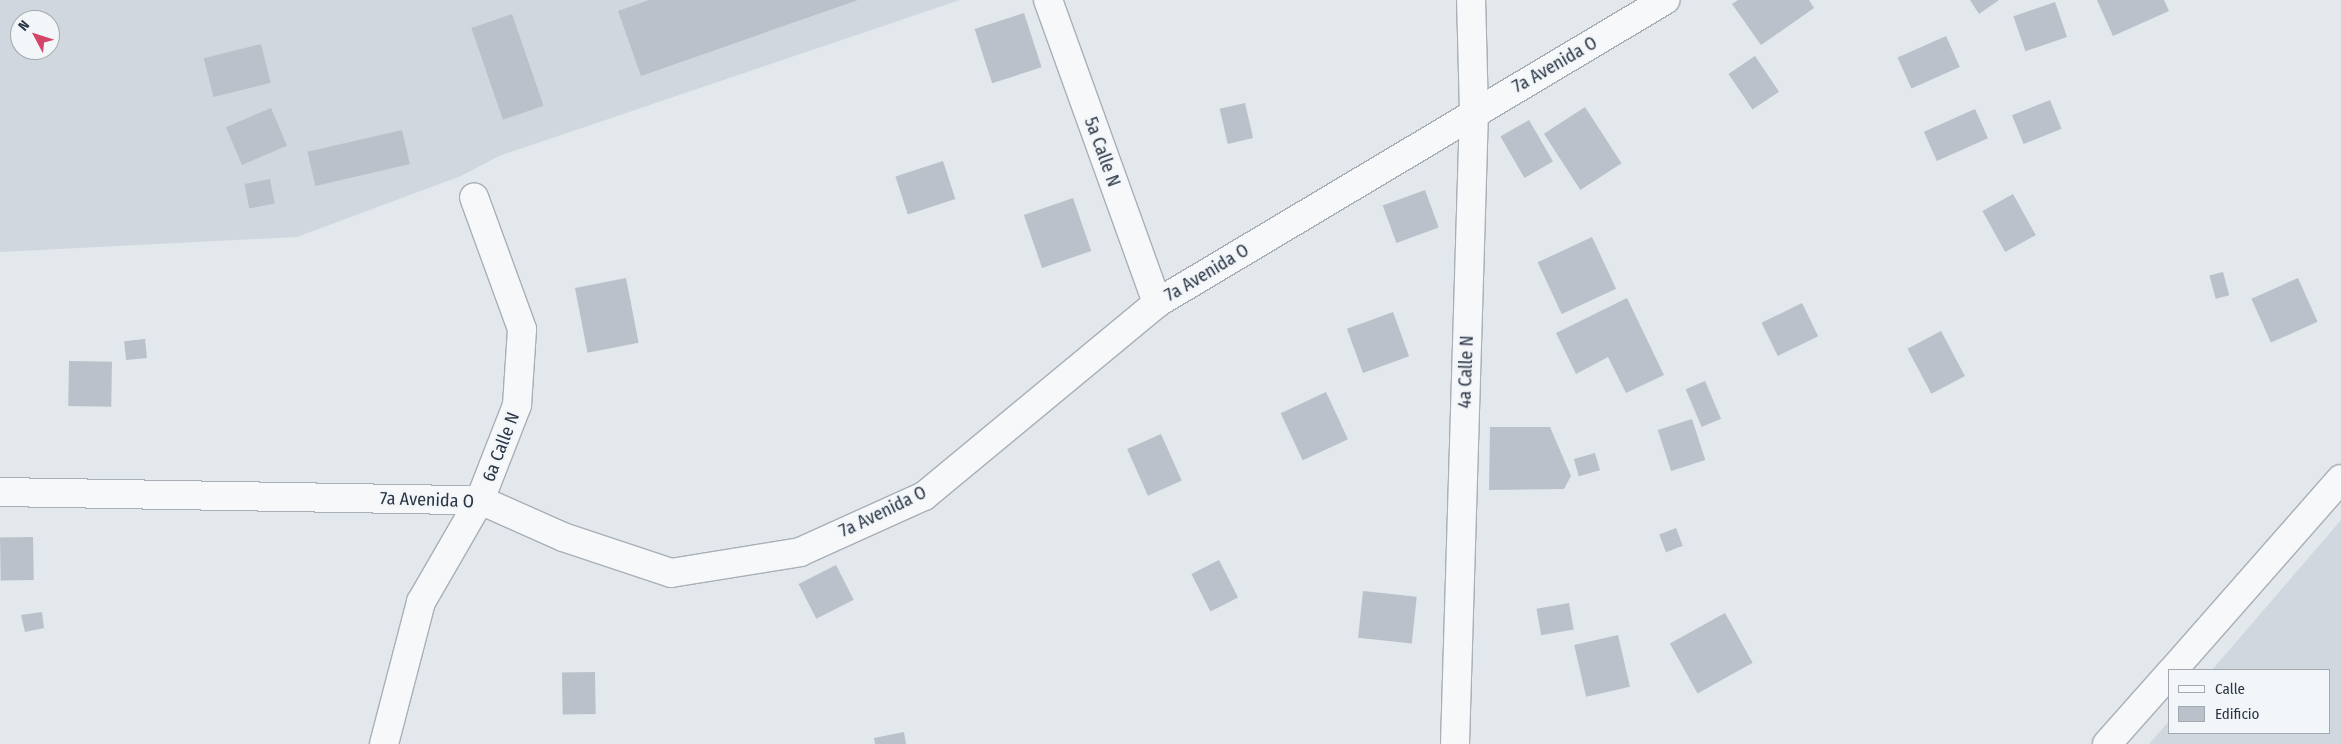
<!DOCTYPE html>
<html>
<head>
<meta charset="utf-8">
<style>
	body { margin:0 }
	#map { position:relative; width:2341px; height:744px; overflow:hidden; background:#e3e8ec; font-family:"Fira Sans Condensed",sans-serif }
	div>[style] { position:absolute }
	.built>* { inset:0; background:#d1d7de }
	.building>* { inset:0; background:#bac1ca; transform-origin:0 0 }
	.roads { filter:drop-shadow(1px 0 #a8afb7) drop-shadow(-1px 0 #a8afb7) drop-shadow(0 1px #a8afb7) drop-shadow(0 -1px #a8afb7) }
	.minor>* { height:28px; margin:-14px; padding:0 14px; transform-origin:14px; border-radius:14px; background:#f6f8fa }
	span { translate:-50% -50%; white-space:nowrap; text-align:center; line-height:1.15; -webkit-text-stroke:4.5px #f3f6f9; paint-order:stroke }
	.street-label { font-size:18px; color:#2a3645 }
	.legend { position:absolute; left:2168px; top:669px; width:162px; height:65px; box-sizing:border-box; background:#f3f6f9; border:1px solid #a3a9b1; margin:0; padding:6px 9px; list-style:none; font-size:15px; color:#2a3645 }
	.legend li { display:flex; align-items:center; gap:10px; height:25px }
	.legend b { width:25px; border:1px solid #a3a9b1 }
	.north { position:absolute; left:10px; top:10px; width:50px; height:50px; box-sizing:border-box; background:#f3f6f9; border:1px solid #a3a9b1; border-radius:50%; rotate:310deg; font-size:14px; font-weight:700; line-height:20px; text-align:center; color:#2a3645 }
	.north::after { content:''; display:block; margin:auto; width:18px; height:22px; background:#d44568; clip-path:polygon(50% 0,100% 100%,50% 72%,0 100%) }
</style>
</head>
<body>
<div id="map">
	<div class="built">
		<i style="clip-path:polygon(evenodd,0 0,960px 0,499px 156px,461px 176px,297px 237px,0 252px,0 0,20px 20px,50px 20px,50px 50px,20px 50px,20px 20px)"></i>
		<i style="clip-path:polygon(2341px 520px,2341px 744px,2149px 744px,2170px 720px,2170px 733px,2330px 733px,2330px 670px,2212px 670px)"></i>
	</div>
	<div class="building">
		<i style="clip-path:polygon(649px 0,858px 0,641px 76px,618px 11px)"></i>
		<i style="clip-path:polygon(1738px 0,1809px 0,1814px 8px,1761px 45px,1732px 4px)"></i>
		<i style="clip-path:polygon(1970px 0,1999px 0,1979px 14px)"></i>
		<i style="clip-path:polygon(2097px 0,2164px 0,2169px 11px,2113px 36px)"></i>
		<i style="left:2055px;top:2px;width:37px;height:44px;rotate:71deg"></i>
		<i style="left:1024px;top:13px;width:57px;height:52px;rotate:72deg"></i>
		<i style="left:512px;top:14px;width:97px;height:43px;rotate:71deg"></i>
		<i style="left:1946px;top:36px;width:34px;height:53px;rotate:66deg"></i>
		<i style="left:261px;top:44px;width:40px;height:59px;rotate:76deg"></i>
		<i style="left:1755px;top:56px;width:43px;height:32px;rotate:56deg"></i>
		<i style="left:2050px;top:100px;width:31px;height:41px;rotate:68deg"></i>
		<i style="left:1245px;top:103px;width:36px;height:26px;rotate:77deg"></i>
		<i style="left:1585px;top:107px;width:67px;height:49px;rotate:57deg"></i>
		<i style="left:271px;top:108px;width:41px;height:49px;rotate:67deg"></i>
		<i style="left:1975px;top:109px;width:32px;height:56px;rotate:66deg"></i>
		<i style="left:1529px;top:120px;width:48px;height:33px;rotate:60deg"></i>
		<i style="left:402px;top:130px;width:35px;height:97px;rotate:77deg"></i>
		<i style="left:943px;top:161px;width:40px;height:50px;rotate:72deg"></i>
		<i style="left:270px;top:179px;width:25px;height:26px;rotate:79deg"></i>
		<i style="left:1425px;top:190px;width:40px;height:45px;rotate:70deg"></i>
		<i style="left:2013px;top:194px;width:47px;height:35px;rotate:61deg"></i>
		<i style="left:1073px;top:198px;width:56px;height:52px;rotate:71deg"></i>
		<i style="left:1592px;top:237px;width:57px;height:60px;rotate:65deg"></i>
		<i style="left:2223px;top:272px;width:24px;height:14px;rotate:75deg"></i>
		<i style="left:626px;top:278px;width:66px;height:52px;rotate:79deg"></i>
		<i style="left:2298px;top:278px;width:48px;height:51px;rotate:66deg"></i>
		<i style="clip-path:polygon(1627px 298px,1664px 375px,1626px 393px,1608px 357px,1576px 374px,1556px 333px)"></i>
		<i style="left:1802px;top:303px;width:37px;height:45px;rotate:64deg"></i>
		<i style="left:1393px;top:312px;width:47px;height:49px;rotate:70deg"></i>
		<i style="left:1941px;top:331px;width:51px;height:38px;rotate:62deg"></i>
		<i style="left:145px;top:339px;width:19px;height:21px;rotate:84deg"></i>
		<i style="left:69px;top:361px;width:43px;height:45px;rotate:1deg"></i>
		<i style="left:1705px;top:381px;width:41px;height:21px;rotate:67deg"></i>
		<i style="left:1326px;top:392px;width:52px;height:50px;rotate:65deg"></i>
		<i style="left:1692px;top:419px;width:43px;height:36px;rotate:72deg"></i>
		<i style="clip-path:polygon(1490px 427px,1550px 427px,1571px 476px,1564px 489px,1489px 490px)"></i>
		<i style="left:1161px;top:434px;width:51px;height:37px;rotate:66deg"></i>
		<i style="left:1595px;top:453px;width:18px;height:22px;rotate:74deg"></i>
		<i style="left:1676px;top:528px;width:19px;height:18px;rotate:69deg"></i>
		<i style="left:33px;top:537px;width:43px;height:33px;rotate:89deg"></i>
		<i style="left:1219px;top:560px;width:42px;height:31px;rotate:63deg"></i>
		<i style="left:836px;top:565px;width:39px;height:42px;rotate:63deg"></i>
		<i style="left:1363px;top:591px;width:54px;height:47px;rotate:6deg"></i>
		<i style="left:1569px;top:603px;width:27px;height:33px;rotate:80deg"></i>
		<i style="clip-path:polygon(42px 612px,44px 628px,25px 632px,21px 615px)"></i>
		<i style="left:1725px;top:613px;width:57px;height:63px;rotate:61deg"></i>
		<i style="left:1618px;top:635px;width:53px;height:45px;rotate:77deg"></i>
		<i style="left:595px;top:672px;width:42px;height:33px;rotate:89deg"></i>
		<i style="clip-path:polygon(904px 732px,906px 744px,875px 744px,874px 738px)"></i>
	</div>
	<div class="roads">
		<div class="minor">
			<i style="left:1048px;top:0;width:322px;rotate:70.2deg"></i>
			<i style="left:0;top:492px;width:480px;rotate:1deg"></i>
			<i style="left:480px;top:500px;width:91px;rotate:24deg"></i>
			<i style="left:563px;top:537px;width:114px;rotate:18.4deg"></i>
			<i style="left:671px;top:573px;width:131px;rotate:-9.2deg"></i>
			<i style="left:800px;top:552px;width:136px;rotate:-24.3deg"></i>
			<i style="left:924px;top:496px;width:303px;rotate:-39.6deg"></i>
			<i style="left:1157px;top:303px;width:592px;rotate:-30.81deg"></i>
			<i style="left:2173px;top:670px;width:254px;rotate:-48.7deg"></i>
			<i style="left:384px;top:744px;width:147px;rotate:-75.4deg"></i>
			<i style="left:421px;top:602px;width:118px;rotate:-60deg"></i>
			<i style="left:480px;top:500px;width:102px;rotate:-68.7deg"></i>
			<i style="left:517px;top:405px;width:76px;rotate:-86.2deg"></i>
			<i style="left:522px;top:329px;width:140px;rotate:-110deg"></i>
			<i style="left:1455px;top:744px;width:632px;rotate:-88.28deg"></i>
			<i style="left:1474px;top:112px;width:112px;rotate:-91.5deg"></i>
			<i style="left:2107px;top:744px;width:95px;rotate:-48.4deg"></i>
		</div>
	</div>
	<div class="street-label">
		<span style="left:1555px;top:65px;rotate:-30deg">7a Avenida O</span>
		<span style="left:1102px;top:152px;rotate:70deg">5a Calle N</span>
		<span style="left:1207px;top:273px;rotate:-31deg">7a Avenida O</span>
		<span style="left:1466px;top:372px;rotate:-88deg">4a Calle N</span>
		<span style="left:501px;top:447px;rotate:-69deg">6a Calle N</span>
		<span style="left:427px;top:500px;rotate:2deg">7a Avenida O</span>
		<span style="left:883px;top:512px;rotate:-26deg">7a Avenida O</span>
	</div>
	<ul class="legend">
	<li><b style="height:6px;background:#f6f8fa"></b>Calle</li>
	<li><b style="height:14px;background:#bac1ca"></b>Edificio</li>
	</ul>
	<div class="north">N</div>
</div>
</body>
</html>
